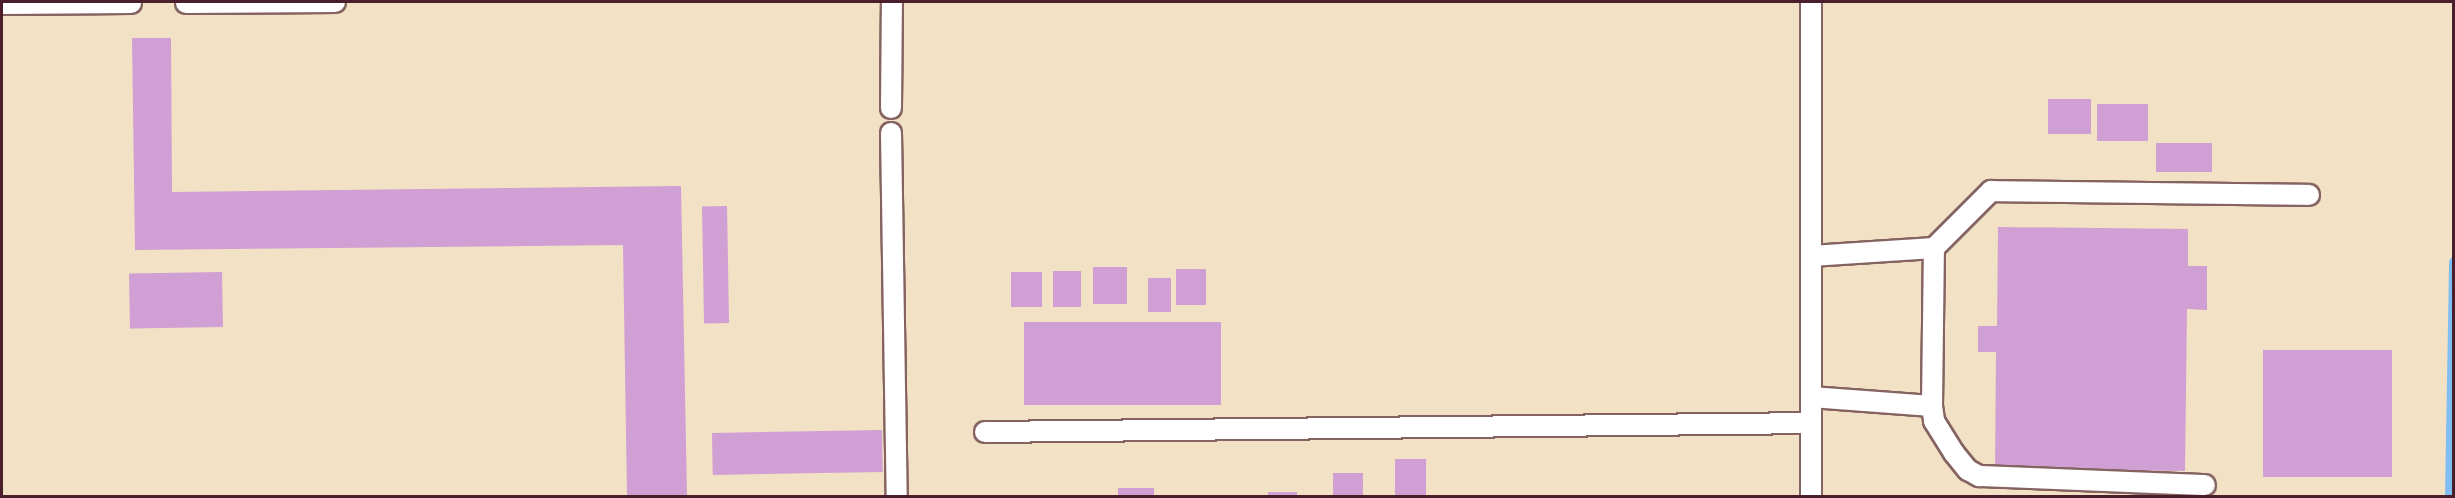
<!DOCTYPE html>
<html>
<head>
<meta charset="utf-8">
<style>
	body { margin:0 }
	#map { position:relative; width:2455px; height:498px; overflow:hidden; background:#f2e1c5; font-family:"IM FELL French Canon",serif }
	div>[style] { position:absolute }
	.stream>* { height:10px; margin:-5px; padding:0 5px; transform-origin:5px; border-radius:5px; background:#7fbdf3 }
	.building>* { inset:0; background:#d09fd3; transform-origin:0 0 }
	.roads { filter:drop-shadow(2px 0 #856361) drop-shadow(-2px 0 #856361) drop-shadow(0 2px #856361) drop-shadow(0 -2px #856361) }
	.service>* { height:20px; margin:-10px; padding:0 10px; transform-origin:10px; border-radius:10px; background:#fff }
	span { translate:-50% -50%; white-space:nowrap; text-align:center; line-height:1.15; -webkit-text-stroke:4.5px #f7f3e8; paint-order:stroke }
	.frame { position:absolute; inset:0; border:3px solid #4a1f2b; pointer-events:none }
</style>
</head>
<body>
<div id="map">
	<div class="stream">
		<i style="left:2450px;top:496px;width:234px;rotate:-89deg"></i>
	</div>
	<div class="building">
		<i style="clip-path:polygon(132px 38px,171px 38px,172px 192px,681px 186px,687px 496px,627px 496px,623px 245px,135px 250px)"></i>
		<i style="left:2048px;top:99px;width:43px;height:35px"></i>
		<i style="left:2097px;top:104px;width:51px;height:37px"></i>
		<i style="left:2156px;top:143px;width:56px;height:29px"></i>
		<i style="left:727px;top:206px;width:117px;height:25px;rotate:89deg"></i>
		<i style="clip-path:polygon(1998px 227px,2188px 229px,2188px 266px,2207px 266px,2207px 310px,2187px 309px,2185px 471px,1995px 469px,1996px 352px,1978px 352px,1978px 326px,1997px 326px)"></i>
		<i style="left:1093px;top:267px;width:34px;height:37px"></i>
		<i style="left:1176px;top:269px;width:30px;height:36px"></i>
		<i style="left:1053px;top:271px;width:28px;height:36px"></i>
		<i style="left:222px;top:272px;width:55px;height:93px;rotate:89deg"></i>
		<i style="left:1011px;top:272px;width:31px;height:35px"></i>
		<i style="left:1148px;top:278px;width:23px;height:34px"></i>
		<i style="left:1024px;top:322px;width:197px;height:83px"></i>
		<i style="left:2263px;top:350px;width:129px;height:127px"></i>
		<i style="left:882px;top:430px;width:42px;height:170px;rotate:89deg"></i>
		<i style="left:1395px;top:459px;width:31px;height:37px"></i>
		<i style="left:1333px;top:473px;width:30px;height:23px"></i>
		<i style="left:1118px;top:488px;width:36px;height:8px"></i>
		<i style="left:1268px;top:492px;width:29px;height:4px"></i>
	</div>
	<div class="roads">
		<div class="service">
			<i style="left:1811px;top:2px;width:494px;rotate:90deg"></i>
			<i style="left:186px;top:3px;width:149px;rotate:-0.4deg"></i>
			<i style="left:2px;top:4px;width:129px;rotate:-0.4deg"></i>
			<i style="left:891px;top:108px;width:106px;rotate:-89.5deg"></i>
			<i style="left:891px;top:133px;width:363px;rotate:89.1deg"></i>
			<i style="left:1811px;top:256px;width:123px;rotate:-3.7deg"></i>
			<i style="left:1934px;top:248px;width:81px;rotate:-45deg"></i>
			<i style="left:1991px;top:191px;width:318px;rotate:0.7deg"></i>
			<i style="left:1811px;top:397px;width:121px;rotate:4.3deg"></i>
			<i style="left:1932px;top:406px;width:15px;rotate:82deg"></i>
			<i style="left:1934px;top:421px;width:38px;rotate:58deg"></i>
			<i style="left:1954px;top:453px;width:22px;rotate:51deg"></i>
			<i style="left:1968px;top:470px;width:13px;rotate:29deg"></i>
			<i style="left:1979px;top:476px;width:226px;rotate:2.3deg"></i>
			<i style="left:1932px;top:406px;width:158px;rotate:-89.3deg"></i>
			<i style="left:985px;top:432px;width:826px;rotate:-0.62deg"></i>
		</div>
	</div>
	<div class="frame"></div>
</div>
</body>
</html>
